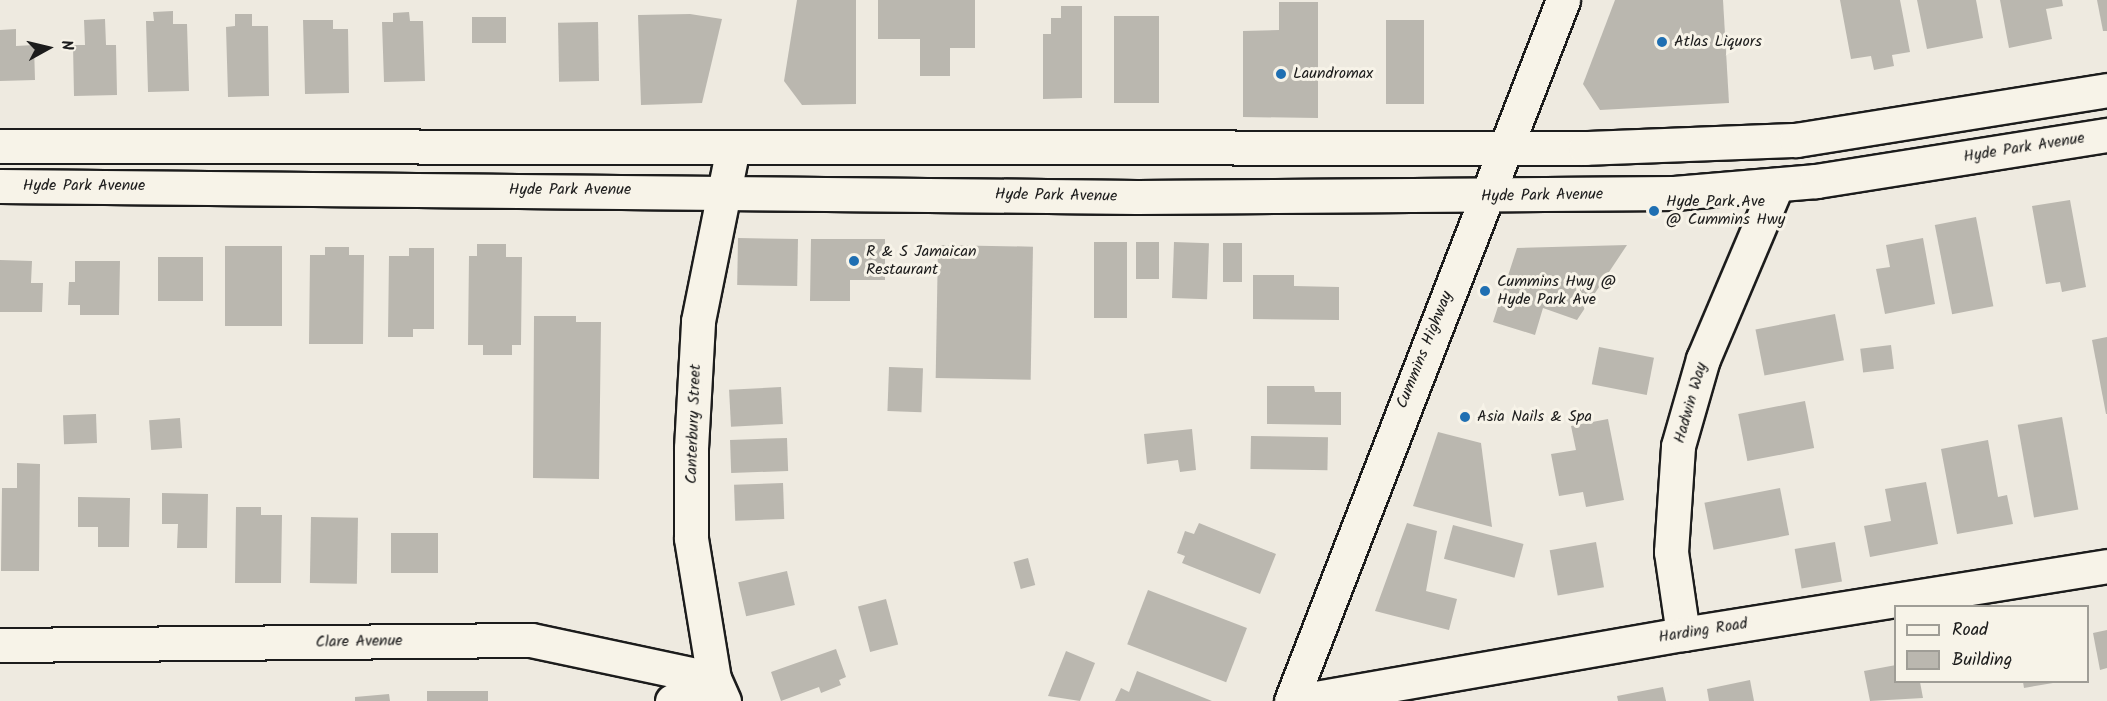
<!DOCTYPE html>
<html>
<head>
<meta charset="utf-8">
<style>
	body { margin:0 }
	#map { position:relative; width:2107px; height:701px; overflow:hidden; background:#eeeae0; font-family:Kalam,sans-serif }
	div>[style] { position:absolute }
	.building>* { inset:0; background:#bab7af; transform-origin:0 0 }
	.roads { filter:drop-shadow(2px 0 #1c1c1c) drop-shadow(-2px 0 #1c1c1c) drop-shadow(0 2px #1c1c1c) drop-shadow(0 -2px #1c1c1c) }
	.minor>* { height:33px; margin:-16.5px; padding:0 16.5px; transform-origin:16.5px; border-radius:16.5px; background:#f7f3e8 }
	.major>* { height:33px; margin:-16.5px; padding:0 16.5px; transform-origin:16.5px; border-radius:16.5px; background:#f7f3e8 }
	.dots>* { width:16px; height:16px; translate:-50% -50%; box-sizing:border-box; border:3px solid #f7f3e8; border-radius:50% }
	span { translate:-50% -50%; white-space:nowrap; text-align:center; line-height:1.15; -webkit-text-stroke:6px #f7f3e8; paint-order:stroke }
	.poi-label { font-size:16px; color:#1c1c1c }
	.left { translate:0 -50%; text-align:left }
	.street-label { font-size:16px; color:#1c1c1c }
	.legend { position:absolute; left:1894px; top:605px; width:195px; height:78px; box-sizing:border-box; background:#f7f3e8; border:2px solid #9f9d96; margin:0; padding:8px 10px; list-style:none; font-size:18px; color:#1c1c1c }
	.legend li { display:flex; align-items:center; gap:12px; height:30px }
	.legend b { width:30px; border:2px solid #9f9d96 }
	.north { position:absolute; left:18px; top:18px; width:60px; height:60px; -webkit-text-stroke:4px #f7f3e8; paint-order:stroke; rotate:82deg; font-size:16px; font-weight:700; line-height:24px; text-align:center; color:#1c1c1c }
	.north::after { content:''; display:block; margin:auto; width:21px; height:27px; background:#1c1c1c; clip-path:polygon(50% 0,100% 100%,50% 72%,0 100%) }
</style>
</head>
<body>
<div id="map">
	<div class="building">
		<i style="clip-path:polygon(797px 0,856px 0,856px 104px,802px 105px,784px 81px)"></i>
		<i style="clip-path:polygon(878px 0,975px 0,975px 48px,950px 48px,950px 76px,920px 76px,920px 39px,878px 39px)"></i>
		<i style="clip-path:polygon(1615px 0,1723px 0,1729px 103px,1600px 110px,1583px 84px)"></i>
		<i style="clip-path:polygon(1840px 0,1900px 0,1910px 52px,1892px 55px,1894px 66px,1874px 70px,1871px 56px,1851px 59px)"></i>
		<i style="clip-path:polygon(1917px 0,1976px 0,1983px 38px,1927px 49px)"></i>
		<i style="clip-path:polygon(2000px 0,2062px 0,2063px 6px,2046px 9px,2052px 39px,2009px 48px)"></i>
		<i style="clip-path:polygon(2097px 0,2107px 0,2107px 31px,2103px 31px)"></i>
		<i style="clip-path:polygon(1279px 2px,1318px 2px,1318px 118px,1243px 117px,1243px 31px,1279px 30px)"></i>
		<i style="clip-path:polygon(1061px 6px,1082px 6px,1082px 98px,1043px 99px,1043px 34px,1051px 34px,1051px 18px,1061px 18px)"></i>
		<i style="clip-path:polygon(173px 11px,173px 24px,187px 24px,189px 91px,148px 92px,146px 21px,154px 21px,153px 12px)"></i>
		<i style="clip-path:polygon(409px 12px,410px 21px,423px 21px,425px 81px,384px 82px,382px 22px,393px 22px,393px 13px)"></i>
		<i style="clip-path:polygon(235px 14px,252px 14px,252px 26px,268px 26px,269px 96px,228px 97px,226px 27px,235px 26px)"></i>
		<i style="clip-path:polygon(690px 14px,722px 19px,702px 103px,641px 105px,638px 15px)"></i>
		<i style="left:1114px;top:16px;width:45px;height:87px"></i>
		<i style="left:506px;top:17px;width:26px;height:34px;rotate:90deg"></i>
		<i style="clip-path:polygon(105px 19px,106px 45px,116px 45px,117px 95px,74px 96px,73px 45px,85px 45px,84px 20px)"></i>
		<i style="clip-path:polygon(303px 20px,333px 20px,333px 29px,348px 29px,349px 93px,305px 94px)"></i>
		<i style="left:1386px;top:20px;width:38px;height:84px"></i>
		<i style="left:598px;top:22px;width:59px;height:40px;rotate:89deg"></i>
		<i style="clip-path:polygon(16px 29px,16px 46px,34px 45px,35px 80px,0 81px,0 30px)"></i>
		<i style="clip-path:polygon(2070px 200px,2086px 287px,2062px 292px,2060px 282px,2046px 284px,2032px 206px)"></i>
		<i style="left:1976px;top:217px;width:91px;height:42px;rotate:79deg"></i>
		<i style="left:738px;top:238px;width:60px;height:47px;rotate:1deg"></i>
		<i style="clip-path:polygon(1923px 238px,1935px 304px,1885px 314px,1876px 269px,1890px 267px,1886px 245px)"></i>
		<i style="clip-path:polygon(811px 239px,885px 239px,885px 280px,850px 280px,850px 301px,810px 301px)"></i>
		<i style="left:1094px;top:242px;width:33px;height:76px"></i>
		<i style="left:1136px;top:242px;width:23px;height:37px"></i>
		<i style="left:1174px;top:242px;width:35px;height:56px;rotate:2deg"></i>
		<i style="left:1223px;top:243px;width:19px;height:39px"></i>
		<i style="clip-path:polygon(477px 244px,506px 244px,506px 257px,522px 257px,521px 345px,512px 345px,512px 355px,483px 355px,483px 345px,468px 345px,469px 256px,477px 256px)"></i>
		<i style="left:938px;top:245px;width:95px;height:133px;rotate:1deg"></i>
		<i style="clip-path:polygon(1627px 245px,1577px 320px,1543px 308px,1535px 335px,1493px 322px,1517px 248px)"></i>
		<i style="left:225px;top:246px;width:57px;height:80px"></i>
		<i style="clip-path:polygon(325px 247px,349px 247px,349px 255px,364px 255px,363px 344px,309px 344px,310px 255px,325px 255px)"></i>
		<i style="clip-path:polygon(409px 248px,434px 248px,434px 329px,413px 329px,413px 337px,388px 337px,389px 256px,409px 256px)"></i>
		<i style="left:158px;top:257px;width:45px;height:44px"></i>
		<i style="clip-path:polygon(0 260px,32px 261px,31px 283px,43px 283px,42px 312px,0 312px)"></i>
		<i style="clip-path:polygon(75px 261px,120px 261px,119px 315px,80px 315px,80px 305px,68px 305px,69px 282px,75px 282px)"></i>
		<i style="clip-path:polygon(1253px 275px,1294px 275px,1294px 286px,1339px 287px,1339px 320px,1253px 319px)"></i>
		<i style="left:1835px;top:314px;width:47px;height:81px;rotate:79deg"></i>
		<i style="clip-path:polygon(534px 316px,576px 316px,576px 322px,601px 322px,599px 479px,533px 478px)"></i>
		<i style="clip-path:polygon(2107px 337px,2107px 414px,2106px 414px,2092px 340px)"></i>
		<i style="left:1891px;top:345px;width:24px;height:31px;rotate:83deg"></i>
		<i style="left:1599px;top:347px;width:56px;height:38px;rotate:11deg"></i>
		<i style="left:889px;top:367px;width:34px;height:44px;rotate:2deg"></i>
		<i style="clip-path:polygon(1267px 386px,1314px 386px,1315px 392px,1341px 392px,1341px 425px,1267px 424px)"></i>
		<i style="left:781px;top:387px;width:37px;height:52px;rotate:87deg"></i>
		<i style="left:1805px;top:401px;width:48px;height:68px;rotate:79deg"></i>
		<i style="left:96px;top:414px;width:29px;height:33px;rotate:88deg"></i>
		<i style="left:2062px;top:417px;width:94px;height:45px;rotate:80deg"></i>
		<i style="left:180px;top:418px;width:30px;height:31px;rotate:86deg"></i>
		<i style="clip-path:polygon(1608px 419px,1624px 500px,1586px 507px,1583px 492px,1559px 496px,1551px 454px,1576px 450px,1571px 426px)"></i>
		<i style="clip-path:polygon(1192px 429px,1196px 470px,1180px 472px,1178px 460px,1147px 464px,1144px 434px)"></i>
		<i style="clip-path:polygon(1438px 432px,1481px 443px,1492px 527px,1413px 506px)"></i>
		<i style="left:1251px;top:436px;width:77px;height:33px;rotate:1deg"></i>
		<i style="left:787px;top:438px;width:33px;height:57px;rotate:88deg"></i>
		<i style="clip-path:polygon(1988px 440px,1998px 497px,2007px 495px,2013px 524px,1957px 534px,1941px 449px)"></i>
		<i style="clip-path:polygon(17px 463px,40px 464px,39px 571px,1px 571px,2px 488px,17px 488px)"></i>
		<i style="clip-path:polygon(1926px 482px,1938px 544px,1870px 557px,1864px 526px,1891px 521px,1885px 489px)"></i>
		<i style="left:783px;top:483px;width:36px;height:49px;rotate:88deg"></i>
		<i style="left:1780px;top:488px;width:48px;height:77px;rotate:79deg"></i>
		<i style="clip-path:polygon(162px 493px,208px 494px,207px 548px,177px 548px,178px 524px,162px 524px)"></i>
		<i style="clip-path:polygon(78px 497px,130px 498px,129px 547px,98px 547px,98px 527px,78px 527px)"></i>
		<i style="clip-path:polygon(236px 507px,261px 507px,261px 515px,282px 515px,281px 583px,235px 583px)"></i>
		<i style="left:311px;top:517px;width:47px;height:66px;rotate:1deg"></i>
		<i style="clip-path:polygon(1199px 523px,1276px 554px,1260px 594px,1182px 563px,1185px 556px,1177px 553px,1185px 531px,1194px 534px)"></i>
		<i style="clip-path:polygon(1407px 523px,1437px 531px,1426px 591px,1457px 599px,1449px 630px,1375px 611px)"></i>
		<i style="left:1453px;top:525px;width:73px;height:35px;rotate:15deg"></i>
		<i style="left:391px;top:533px;width:47px;height:40px"></i>
		<i style="left:1596px;top:542px;width:46px;height:47px;rotate:80deg"></i>
		<i style="left:1835px;top:542px;width:40px;height:41px;rotate:80deg"></i>
		<i style="left:1028px;top:558px;width:28px;height:15px;rotate:75deg"></i>
		<i style="left:787px;top:571px;width:35px;height:50px;rotate:77deg"></i>
		<i style="left:1148px;top:590px;width:106px;height:58px;rotate:21deg"></i>
		<i style="left:886px;top:599px;width:47px;height:29px;rotate:75deg"></i>
		<i style="clip-path:polygon(2107px 630px,2107px 668px,2100px 670px,2093px 633px)"></i>
		<i style="clip-path:polygon(836px 649px,846px 677px,839px 680px,841px 685px,821px 693px,819px 687px,781px 701px,771px 672px)"></i>
		<i style="clip-path:polygon(1066px 651px,1095px 663px,1080px 701px,1048px 696px)"></i>
		<i style="clip-path:polygon(1896px 665px,1896px 682px,1920px 682px,1923px 698px,1870px 701px,1864px 671px)"></i>
		<i style="clip-path:polygon(1137px 671px,1212px 701px,1115px 701px,1121px 688px,1129px 692px)"></i>
		<i style="clip-path:polygon(1750px 680px,1754px 701px,1709px 701px,1707px 689px)"></i>
		<i style="clip-path:polygon(2023px 682px,2053px 682px,2053px 683px,2024px 688px)"></i>
		<i style="clip-path:polygon(1663px 687px,1666px 701px,1618px 701px,1617px 696px)"></i>
		<i style="left:427px;top:691px;width:61px;height:10px"></i>
		<i style="clip-path:polygon(389px 694px,390px 701px,355px 701px,355px 697px)"></i>
	</div>
	<div class="roads">
		<div class="minor">
			<i style="left:1683px;top:634px;width:83px;rotate:-98.3deg"></i>
			<i style="left:1671px;top:552px;width:106px;rotate:-86.2deg"></i>
			<i style="left:1678px;top:446px;width:91px;rotate:-74deg"></i>
			<i style="left:1703px;top:359px;width:189px;rotate:-67deg"></i>
			<i style="left:0;top:645px;width:531px;rotate:-0.54deg"></i>
			<i style="left:531px;top:640px;width:187px;rotate:12deg"></i>
			<i style="left:672px;top:701px;width:47px;rotate:-27.6deg"></i>
			<i style="left:724px;top:701px;width:24px;rotate:-114deg"></i>
			<i style="left:714px;top:679px;width:143px;rotate:-99.3deg"></i>
			<i style="left:691px;top:538px;width:90px;rotate:-90deg"></i>
			<i style="left:691px;top:448px;width:127px;rotate:-86.8deg"></i>
			<i style="left:698px;top:321px;width:177px;rotate:-78.6deg"></i>
			<i style="left:1299px;top:701px;width:390px;rotate:-9.9deg"></i>
			<i style="left:1683px;top:634px;width:429px;rotate:-9.1deg"></i>
		</div>
		<div class="major">
			<i style="left:0;top:146px;width:1585px;rotate:0.07deg"></i>
			<i style="left:1585px;top:148px;width:211px;rotate:-2.2deg"></i>
			<i style="left:1796px;top:140px;width:315px;rotate:-9.1deg"></i>
			<i style="left:0;top:186px;width:1137px;rotate:0.55deg"></i>
			<i style="left:1137px;top:197px;width:537px;rotate:-0.43deg"></i>
			<i style="left:1674px;top:193px;width:143px;rotate:-4.8deg"></i>
			<i style="left:1816px;top:181px;width:295px;rotate:-9deg"></i>
			<i style="left:1291px;top:701px;width:752px;rotate:-68.79deg"></i>
		</div>
	</div>
	<div class="dots">
		<i style="left:1662px;top:42px;background:#1f6fb2"></i>
		<i style="left:1281px;top:74px;background:#1f6fb2"></i>
		<i style="left:1654px;top:211px;background:#1f6fb2"></i>
		<i style="left:854px;top:261px;background:#1f6fb2"></i>
		<i style="left:1485px;top:291px;background:#1f6fb2"></i>
		<i style="left:1465px;top:417px;background:#1f6fb2"></i>
	</div>
	<div class="poi-label">
		<span class="left" style="left:1674px;top:42px">Atlas Liquors</span>
		<span class="left" style="left:1293px;top:74px">Laundromax</span>
		<span class="left" style="left:1666px;top:211px">Hyde Park Ave<br>@ Cummins Hwy</span>
		<span class="left" style="left:866px;top:261px">R &amp; S Jamaican<br>Restaurant</span>
		<span class="left" style="left:1497px;top:291px">Cummins Hwy @<br>Hyde Park Ave</span>
		<span class="left" style="left:1477px;top:417px">Asia Nails &amp; Spa</span>
	</div>
	<div class="street-label">
		<span style="left:2024px;top:148px;rotate:-9deg">Hyde Park Avenue</span>
		<span style="left:84px;top:186px">Hyde Park Avenue</span>
		<span style="left:570px;top:190px">Hyde Park Avenue</span>
		<span style="left:1056px;top:196px;rotate:1deg">Hyde Park Avenue</span>
		<span style="left:1542px;top:196px;rotate:-1deg">Hyde Park Avenue</span>
		<span style="left:1425px;top:350px;rotate:-68deg">Cummins Highway</span>
		<span style="left:1691px;top:403px;rotate:-74deg">Hadwin Way</span>
		<span style="left:694px;top:424px;rotate:-88deg">Canterbury Street</span>
		<span style="left:1703px;top:631px;rotate:-9deg">Harding Road</span>
		<span style="left:359px;top:642px;rotate:-1deg">Clare Avenue</span>
	</div>
	<ul class="legend">
	<li><b style="height:8px;background:#f7f3e8"></b>Road</li>
	<li><b style="height:16px;background:#bab7af"></b>Building</li>
	</ul>
	<div class="north">N</div>
</div>
</body>
</html>
